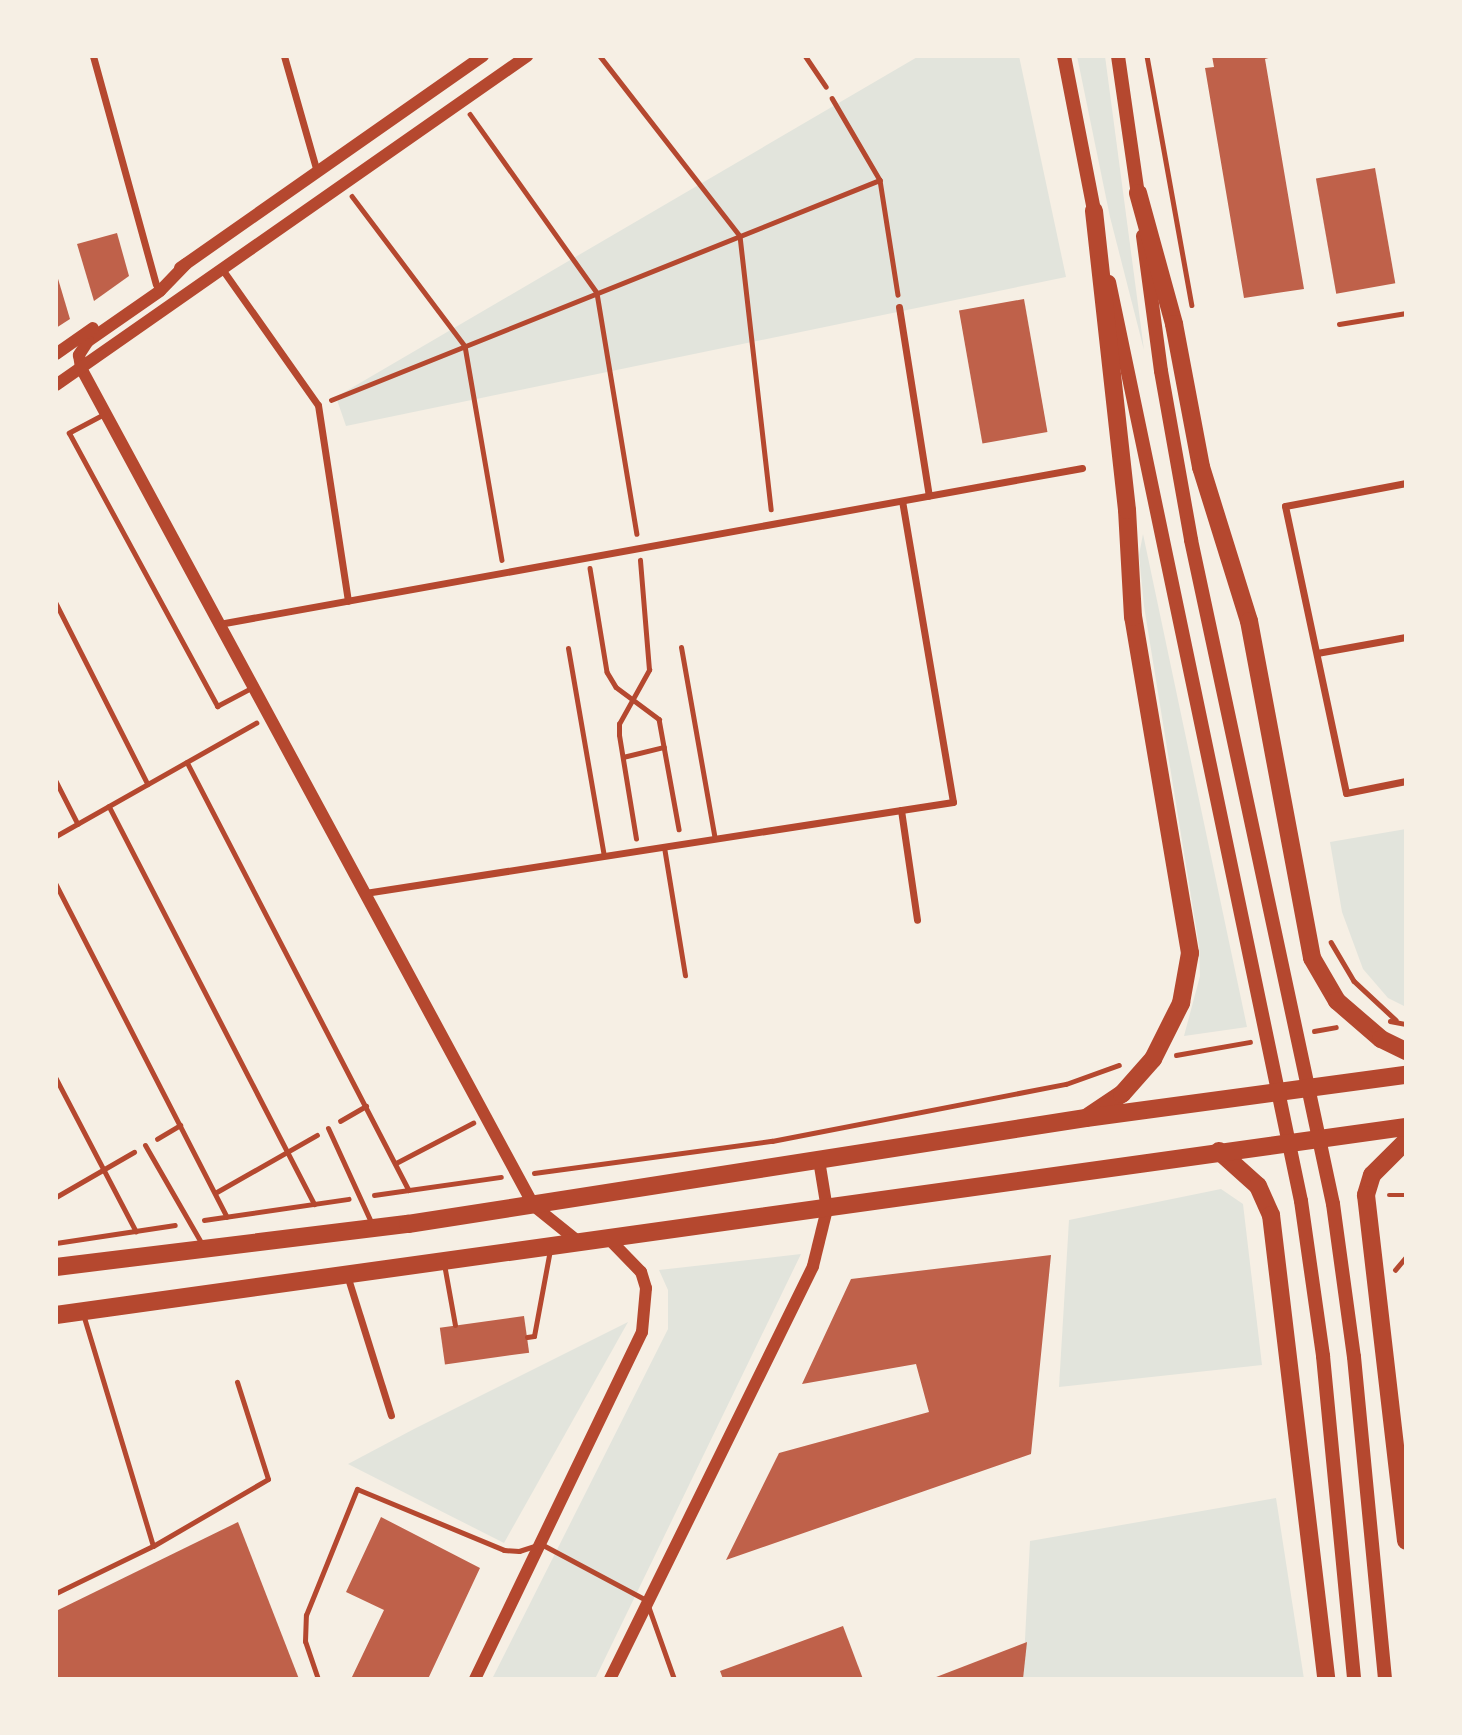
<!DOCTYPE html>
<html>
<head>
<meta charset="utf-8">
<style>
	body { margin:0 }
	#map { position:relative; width:1462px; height:1735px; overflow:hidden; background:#f6efe4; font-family:"DM Sans",sans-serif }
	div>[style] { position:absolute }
	.green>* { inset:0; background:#e2e4dc }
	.building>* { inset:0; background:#bf614a; transform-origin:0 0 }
	.path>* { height:4.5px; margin:-2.25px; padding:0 2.25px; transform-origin:2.25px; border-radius:2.25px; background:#b5482f }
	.service>* { height:5px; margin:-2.5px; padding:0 2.5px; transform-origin:2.5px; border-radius:2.5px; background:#b5482f }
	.minor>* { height:7px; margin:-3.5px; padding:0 3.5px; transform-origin:3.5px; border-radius:3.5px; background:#b5482f }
	.tertiary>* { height:12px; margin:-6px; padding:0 6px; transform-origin:6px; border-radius:6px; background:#b5482f }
	.secondary>* { height:14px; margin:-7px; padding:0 7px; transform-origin:7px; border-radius:7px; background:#b5482f }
	.primary>* { height:18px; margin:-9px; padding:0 9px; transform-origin:9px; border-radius:9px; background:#b5482f }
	span { translate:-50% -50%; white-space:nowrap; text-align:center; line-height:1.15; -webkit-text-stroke:5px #f6efe4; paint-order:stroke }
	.frame { position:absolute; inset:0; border:58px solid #f6efe4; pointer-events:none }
</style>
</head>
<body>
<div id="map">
	<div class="green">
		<i style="clip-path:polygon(919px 56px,1019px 56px,1066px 277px,346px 426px,336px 397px)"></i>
		<i style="clip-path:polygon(1077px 56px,1105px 56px,1144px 350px,1110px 217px)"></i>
		<i style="clip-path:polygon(1143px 534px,1247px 1027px,1184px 1036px,1200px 976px,1199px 946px,1144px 606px,1139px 555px)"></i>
		<i style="clip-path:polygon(1406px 829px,1406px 1007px,1388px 998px,1363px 969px,1342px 912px,1330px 842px)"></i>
		<i style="clip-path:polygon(1221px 1189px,1243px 1204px,1262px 1365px,1059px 1387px,1069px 1220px)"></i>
		<i style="clip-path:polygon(801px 1254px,595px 1679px,492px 1679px,668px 1329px,668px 1290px,659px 1270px)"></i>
		<i style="clip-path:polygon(628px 1322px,504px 1543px,348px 1464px,414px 1429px)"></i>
		<i style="clip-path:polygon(1276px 1498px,1304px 1679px,1023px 1679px,1030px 1541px)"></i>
	</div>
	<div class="building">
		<i style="clip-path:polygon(1212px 56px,1276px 56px,1265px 59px,1304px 289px,1244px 298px,1205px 68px,1214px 67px)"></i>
		<i style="left:1375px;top:168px;width:117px;height:60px;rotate:80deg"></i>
		<i style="clip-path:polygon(117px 233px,129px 276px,94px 301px,77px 244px)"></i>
		<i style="clip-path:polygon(56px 272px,70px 319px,56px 328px)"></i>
		<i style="left:1024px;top:299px;width:135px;height:66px;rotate:80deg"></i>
		<i style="clip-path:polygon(1051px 1255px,1031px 1454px,726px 1560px,779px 1453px,929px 1412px,916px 1364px,802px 1384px,851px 1279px)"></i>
		<i style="left:524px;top:1316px;width:37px;height:85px;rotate:82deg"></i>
		<i style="clip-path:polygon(381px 1517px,480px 1568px,428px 1679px,351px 1679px,384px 1610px,346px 1592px)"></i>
		<i style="clip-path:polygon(238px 1522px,299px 1679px,56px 1679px,56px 1611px)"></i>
		<i style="clip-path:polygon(843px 1626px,863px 1679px,723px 1679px,720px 1671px)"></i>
		<i style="clip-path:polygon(1027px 1642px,1023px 1679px,931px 1679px)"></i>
	</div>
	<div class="path">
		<i style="left:600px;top:56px;width:228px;rotate:52.1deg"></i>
		<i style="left:740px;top:236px;width:275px;rotate:83.5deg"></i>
		<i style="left:1147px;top:56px;width:253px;rotate:79.8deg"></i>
		<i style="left:832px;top:98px;width:95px;rotate:59.7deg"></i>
		<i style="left:880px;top:180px;width:116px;rotate:81.1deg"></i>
		<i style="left:470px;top:114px;width:219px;rotate:54.6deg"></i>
		<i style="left:597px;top:293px;width:244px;rotate:80.6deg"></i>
		<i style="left:352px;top:196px;width:188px;rotate:53deg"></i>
		<i style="left:465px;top:346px;width:217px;rotate:80.2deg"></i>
		<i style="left:331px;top:400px;width:591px;rotate:-21.84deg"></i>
		<i style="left:590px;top:568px;width:105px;rotate:80.7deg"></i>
		<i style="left:607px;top:672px;width:17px;rotate:59deg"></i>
		<i style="left:616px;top:687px;width:54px;rotate:36.7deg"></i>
		<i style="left:659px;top:719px;width:112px;rotate:79.7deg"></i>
		<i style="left:56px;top:603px;width:203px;rotate:63.1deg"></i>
		<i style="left:623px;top:757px;width:42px;rotate:-13.7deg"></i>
		<i style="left:187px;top:762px;width:482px;rotate:62.6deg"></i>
		<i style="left:56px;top:781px;width:48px;rotate:62.9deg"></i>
		<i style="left:109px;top:806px;width:448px;rotate:62.7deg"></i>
		<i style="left:56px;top:836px;width:230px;rotate:-29.5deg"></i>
		<i style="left:636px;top:839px;width:105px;rotate:-99.3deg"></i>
		<i style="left:619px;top:735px;width:11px;rotate:-90deg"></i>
		<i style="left:619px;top:724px;width:62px;rotate:-60.9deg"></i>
		<i style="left:649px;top:670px;width:110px;rotate:-94.7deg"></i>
		<i style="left:56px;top:884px;width:374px;rotate:62.8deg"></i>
		<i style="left:1331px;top:942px;width:45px;rotate:59.5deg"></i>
		<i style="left:1354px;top:981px;width:57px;rotate:42.9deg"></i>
		<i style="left:1390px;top:1021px;width:16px;rotate:11deg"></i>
		<i style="left:1314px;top:1031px;width:22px;rotate:-10deg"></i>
		<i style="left:1176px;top:1055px;width:75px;rotate:-10deg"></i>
		<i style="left:56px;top:1078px;width:173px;rotate:62.4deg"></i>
		<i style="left:340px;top:1121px;width:30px;rotate:-30deg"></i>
		<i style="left:157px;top:1139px;width:27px;rotate:-31deg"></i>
		<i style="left:396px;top:1163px;width:87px;rotate:-27.5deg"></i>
		<i style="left:534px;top:1173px;width:240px;rotate:-7.7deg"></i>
		<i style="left:772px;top:1141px;width:299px;rotate:-11deg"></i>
		<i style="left:1066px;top:1084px;width:56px;rotate:-19.7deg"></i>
		<i style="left:215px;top:1193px;width:117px;rotate:-29.6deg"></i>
		<i style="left:374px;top:1195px;width:128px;rotate:-8.1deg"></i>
		<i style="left:1389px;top:1195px;width:17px"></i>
		<i style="left:56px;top:1197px;width:90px;rotate:-30deg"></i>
		<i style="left:204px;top:1220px;width:146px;rotate:-8.3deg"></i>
		<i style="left:56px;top:1243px;width:120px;rotate:-8.6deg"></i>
		<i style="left:1395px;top:1270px;width:17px;rotate:-50deg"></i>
	</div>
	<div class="service">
		<i style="left:805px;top:56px;width:37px;rotate:56deg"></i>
		<i style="left:1339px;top:324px;width:68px;rotate:-9.3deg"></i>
		<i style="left:104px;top:414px;width:40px;rotate:152deg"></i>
		<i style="left:69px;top:433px;width:311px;rotate:61.5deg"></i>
		<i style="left:217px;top:706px;width:41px;rotate:-27.8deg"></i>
		<i style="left:681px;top:647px;width:195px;rotate:80deg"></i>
		<i style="left:568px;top:648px;width:211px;rotate:80.2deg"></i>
		<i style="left:664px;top:847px;width:130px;rotate:80.7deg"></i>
		<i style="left:328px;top:1128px;width:106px;rotate:65.4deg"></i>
		<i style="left:145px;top:1145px;width:114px;rotate:60.1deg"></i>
		<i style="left:444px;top:1264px;width:62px;rotate:79.8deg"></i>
		<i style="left:83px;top:1314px;width:242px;rotate:73.2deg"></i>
		<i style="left:527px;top:1337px;width:7px;rotate:-8deg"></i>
		<i style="left:534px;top:1336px;width:87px;rotate:-79.5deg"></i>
		<i style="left:56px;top:1593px;width:108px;rotate:-25.9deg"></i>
		<i style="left:153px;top:1546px;width:133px;rotate:-30.2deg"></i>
		<i style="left:268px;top:1479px;width:102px;rotate:-107.7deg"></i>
		<i style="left:318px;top:1679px;width:40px;rotate:-108.9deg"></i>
		<i style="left:305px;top:1641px;width:26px;rotate:-88deg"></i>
		<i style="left:306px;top:1615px;width:136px;rotate:-68deg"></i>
		<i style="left:357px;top:1489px;width:159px;rotate:22.5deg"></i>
		<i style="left:504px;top:1550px;width:15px;rotate:4deg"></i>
		<i style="left:519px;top:1551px;width:23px;rotate:-18deg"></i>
		<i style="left:541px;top:1544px;width:119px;rotate:28.1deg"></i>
		<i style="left:646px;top:1600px;width:84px;rotate:70.5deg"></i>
	</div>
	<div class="minor">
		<i style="left:93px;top:56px;width:237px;rotate:74.6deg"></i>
		<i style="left:284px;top:56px;width:121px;rotate:74.1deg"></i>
		<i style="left:222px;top:269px;width:166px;rotate:54.8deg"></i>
		<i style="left:318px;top:405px;width:198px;rotate:81.3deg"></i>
		<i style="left:899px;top:307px;width:191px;rotate:81deg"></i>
		<i style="left:1406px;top:483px;width:123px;rotate:169.2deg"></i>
		<i style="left:1285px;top:506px;width:293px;rotate:78deg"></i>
		<i style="left:1346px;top:793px;width:61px;rotate:-11.3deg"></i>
		<i style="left:219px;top:624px;width:877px;rotate:-10.25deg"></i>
		<i style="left:1317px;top:653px;width:90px;rotate:-10.2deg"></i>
		<i style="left:901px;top:810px;width:111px;rotate:81.7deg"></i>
		<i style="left:365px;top:893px;width:595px;rotate:-8.8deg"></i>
		<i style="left:953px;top:802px;width:305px;rotate:-99.6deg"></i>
		<i style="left:347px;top:1275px;width:147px;rotate:72.6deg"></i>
	</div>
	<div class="tertiary">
		<i style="left:186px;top:264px;width:37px;rotate:134deg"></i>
		<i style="left:160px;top:291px;width:88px;rotate:145.2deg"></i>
		<i style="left:88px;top:341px;width:17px;rotate:123deg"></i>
		<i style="left:79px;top:355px;width:13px;rotate:81deg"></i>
		<i style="left:81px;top:368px;width:953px;rotate:61.61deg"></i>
		<i style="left:534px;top:1206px;width:59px;rotate:38.8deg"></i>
		<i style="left:180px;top:268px;width:370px;rotate:-35deg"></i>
		<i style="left:56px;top:354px;width:45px;rotate:-35.1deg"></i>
		<i style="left:56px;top:385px;width:575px;rotate:-34.93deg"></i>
		<i style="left:475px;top:1679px;width:385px;rotate:-64.3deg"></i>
		<i style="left:642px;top:1332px;width:44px;rotate:-84.8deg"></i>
		<i style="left:646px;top:1288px;width:17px;rotate:-107deg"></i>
		<i style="left:641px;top:1272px;width:46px;rotate:-134.1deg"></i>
		<i style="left:610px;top:1679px;width:460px;rotate:-63.8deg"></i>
		<i style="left:813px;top:1266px;width:59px;rotate:-76.2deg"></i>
		<i style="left:827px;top:1209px;width:50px;rotate:-99.3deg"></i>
	</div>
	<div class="secondary">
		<i style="left:1064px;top:56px;width:168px;rotate:79deg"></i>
		<i style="left:1118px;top:56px;width:148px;rotate:81.8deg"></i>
		<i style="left:1143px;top:236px;width:136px;rotate:82.4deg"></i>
		<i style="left:1161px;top:371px;width:172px;rotate:79.9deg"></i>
		<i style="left:1191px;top:540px;width:679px;rotate:77.93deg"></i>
		<i style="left:1333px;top:1204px;width:154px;rotate:82.2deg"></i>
		<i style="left:1354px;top:1357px;width:323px;rotate:84.5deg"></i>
		<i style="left:1109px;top:282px;width:939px;rotate:78.2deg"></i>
		<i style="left:1301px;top:1201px;width:157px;rotate:81.9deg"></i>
		<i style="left:1323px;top:1356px;width:324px;rotate:84.5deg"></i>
	</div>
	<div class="primary">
		<i style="left:1138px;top:193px;width:136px;rotate:74.6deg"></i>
		<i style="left:1174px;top:324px;width:146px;rotate:79.3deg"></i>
		<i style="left:1201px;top:467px;width:161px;rotate:72.7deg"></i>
		<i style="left:1249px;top:621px;width:343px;rotate:79.4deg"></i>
		<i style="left:1312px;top:958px;width:50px;rotate:59.8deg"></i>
		<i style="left:1337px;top:1001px;width:58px;rotate:40.8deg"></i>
		<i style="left:1381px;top:1039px;width:28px;rotate:26deg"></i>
		<i style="left:1089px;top:1116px;width:40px;rotate:-34deg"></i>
		<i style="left:1122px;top:1094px;width:47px;rotate:-48.5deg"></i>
		<i style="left:1153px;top:1059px;width:63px;rotate:-63.4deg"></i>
		<i style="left:1181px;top:1003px;width:51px;rotate:-79.8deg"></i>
		<i style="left:1190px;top:953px;width:341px;rotate:-99.6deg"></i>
		<i style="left:1133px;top:617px;width:107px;rotate:-93.2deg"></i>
		<i style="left:1127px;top:510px;width:301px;rotate:-96.3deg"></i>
		<i style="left:1406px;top:1141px;width:48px;rotate:135deg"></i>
		<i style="left:1372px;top:1175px;width:21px;rotate:107deg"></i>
		<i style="left:1366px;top:1195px;width:348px;rotate:83.4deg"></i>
		<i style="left:1219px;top:1151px;width:52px;rotate:41.9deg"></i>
		<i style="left:1258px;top:1186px;width:32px;rotate:66deg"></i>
		<i style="left:1271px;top:1215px;width:467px;rotate:83.2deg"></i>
		<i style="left:56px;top:1267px;width:355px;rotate:-7deg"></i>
		<i style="left:408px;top:1224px;width:686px;rotate:-8.89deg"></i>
		<i style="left:1086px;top:1118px;width:323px;rotate:-7.7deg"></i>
		<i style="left:56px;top:1315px;width:1363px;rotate:-7.93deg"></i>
	</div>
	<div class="frame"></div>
</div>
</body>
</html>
